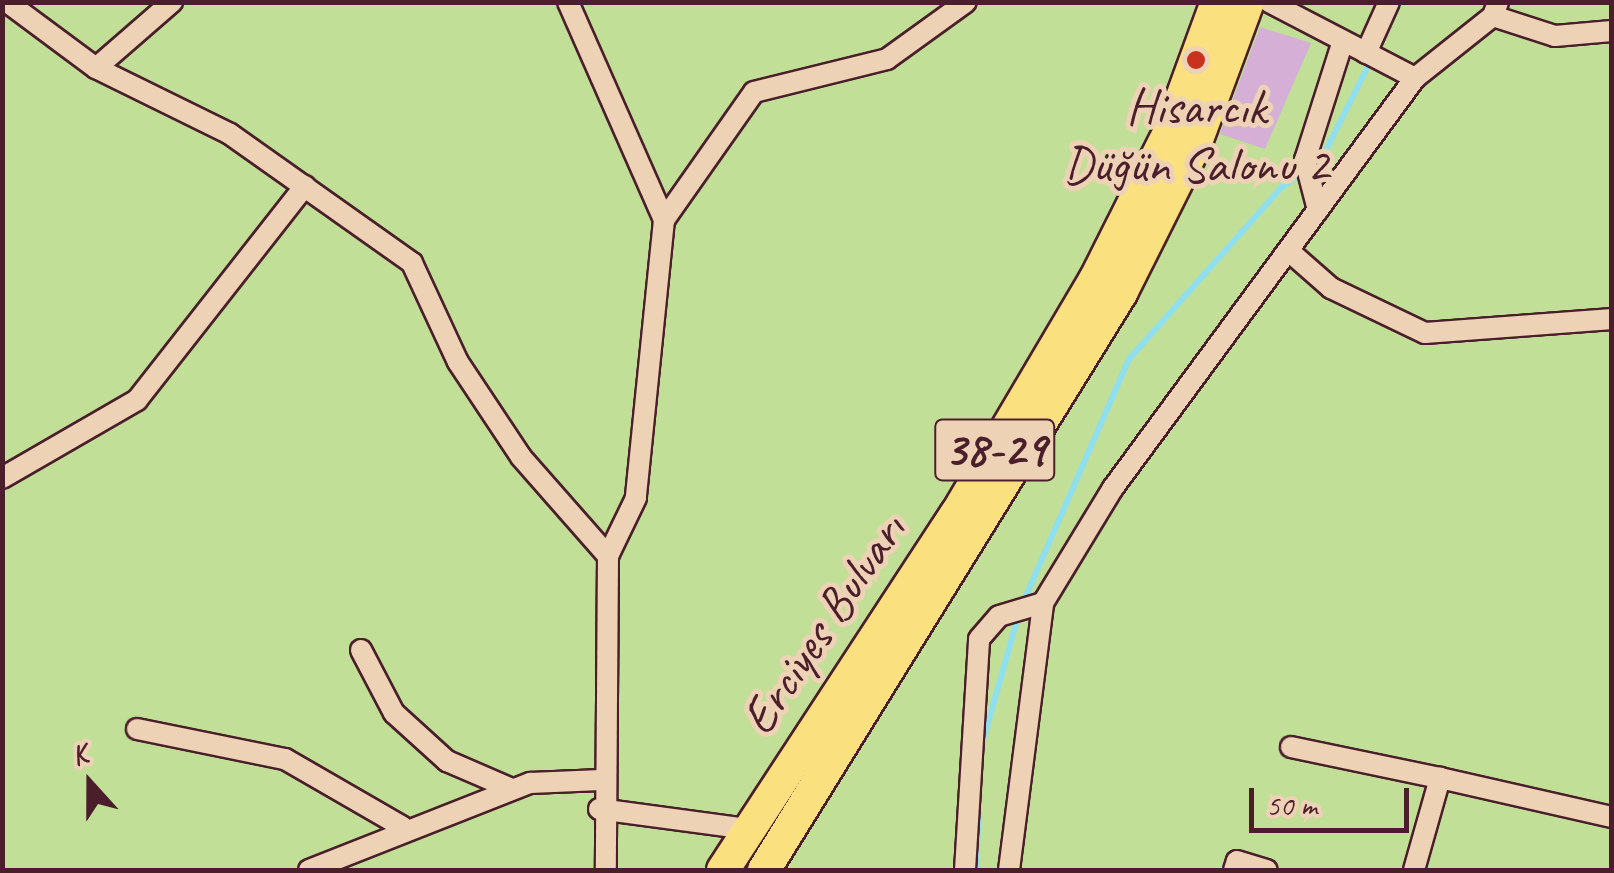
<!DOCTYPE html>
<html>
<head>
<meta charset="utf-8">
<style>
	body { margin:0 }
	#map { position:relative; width:1614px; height:873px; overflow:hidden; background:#eed2b5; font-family:Caveat,sans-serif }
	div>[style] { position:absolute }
	.green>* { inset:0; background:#c1df96; transform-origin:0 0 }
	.stream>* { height:6px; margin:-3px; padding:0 3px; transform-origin:3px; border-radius:3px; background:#90dfee }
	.building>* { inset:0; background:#d6afd6 }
	.roads { filter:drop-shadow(2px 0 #4a1f2b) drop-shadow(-2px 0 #4a1f2b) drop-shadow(0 2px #4a1f2b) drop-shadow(0 -2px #4a1f2b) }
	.minor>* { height:20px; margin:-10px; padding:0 10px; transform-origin:10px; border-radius:10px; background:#eed2b5 }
	.trunk>* { height:32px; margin:-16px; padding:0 16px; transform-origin:16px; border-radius:16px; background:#fbe080 }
	.dots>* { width:28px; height:28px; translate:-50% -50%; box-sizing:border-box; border:5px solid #eed2b5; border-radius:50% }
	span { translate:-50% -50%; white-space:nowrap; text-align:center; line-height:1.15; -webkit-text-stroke:10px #eed2b5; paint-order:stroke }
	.shield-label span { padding:2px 8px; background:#eed2b5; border:2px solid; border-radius:8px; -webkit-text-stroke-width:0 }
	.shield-label { font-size:48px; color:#4a1f2b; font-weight:700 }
	.poi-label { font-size:50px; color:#4a1f2b }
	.street-label { font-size:50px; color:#4a1f2b }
	.frame { position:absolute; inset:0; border:5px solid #4a1f2b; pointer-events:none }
	.north { position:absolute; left:40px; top:733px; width:100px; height:100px; -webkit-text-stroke:8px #eed2b5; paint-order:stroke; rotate:339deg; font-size:28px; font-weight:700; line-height:40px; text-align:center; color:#4a1f2b }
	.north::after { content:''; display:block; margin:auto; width:35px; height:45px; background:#4a1f2b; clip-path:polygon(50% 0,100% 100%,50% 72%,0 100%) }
	.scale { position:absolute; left:1249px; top:788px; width:160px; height:45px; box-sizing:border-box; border:5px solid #4a1f2b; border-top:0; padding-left:12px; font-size:30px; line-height:35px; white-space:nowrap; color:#4a1f2b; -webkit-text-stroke:8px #eed2b5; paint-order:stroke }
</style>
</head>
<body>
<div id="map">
	<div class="green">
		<i style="left:2px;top:3px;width:1609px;height:867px"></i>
	</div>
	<div class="stream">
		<i style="left:1022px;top:605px;width:268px;rotate:-66.5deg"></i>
		<i style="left:1129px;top:359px;width:229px;rotate:-48.4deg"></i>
		<i style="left:1281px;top:188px;width:51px;rotate:-36.2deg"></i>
		<i style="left:1322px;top:158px;width:174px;rotate:-63.4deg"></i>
		<i style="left:982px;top:744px;width:132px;rotate:-74.2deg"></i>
		<i style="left:976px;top:870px;width:68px;rotate:-87.5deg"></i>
	</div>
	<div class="building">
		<i style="clip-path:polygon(1260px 27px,1311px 43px,1265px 149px,1220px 134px)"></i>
	</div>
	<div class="roads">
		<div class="minor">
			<i style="left:7px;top:2px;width:111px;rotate:36.6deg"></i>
			<i style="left:96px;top:68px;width:149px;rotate:26.2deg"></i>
			<i style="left:230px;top:134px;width:223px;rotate:35.3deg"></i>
			<i style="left:412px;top:263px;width:109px;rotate:65.1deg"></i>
			<i style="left:458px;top:362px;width:114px;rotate:56.4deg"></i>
			<i style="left:521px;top:457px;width:132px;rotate:48.7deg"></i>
			<i style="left:568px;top:2px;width:238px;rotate:66.2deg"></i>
			<i style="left:664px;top:220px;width:279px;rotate:95.8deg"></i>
			<i style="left:636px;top:498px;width:64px;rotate:115.8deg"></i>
			<i style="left:608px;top:556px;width:314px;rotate:90.4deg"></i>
			<i style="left:1269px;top:2px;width:165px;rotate:27.5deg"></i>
			<i style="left:1415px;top:78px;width:100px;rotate:-38.5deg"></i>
			<i style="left:1493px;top:16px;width:15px;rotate:-70deg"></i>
			<i style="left:1493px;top:16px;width:65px;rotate:17.9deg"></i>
			<i style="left:1555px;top:36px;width:57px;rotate:-5deg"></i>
			<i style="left:1366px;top:53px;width:56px;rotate:-65.7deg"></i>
			<i style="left:96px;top:68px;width:101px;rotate:-41deg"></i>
			<i style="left:1318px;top:210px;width:52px;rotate:-104.6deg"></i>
			<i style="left:1305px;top:160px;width:119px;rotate:-72.3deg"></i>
			<i style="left:664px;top:220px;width:156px;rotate:-54.9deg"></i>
			<i style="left:754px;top:92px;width:137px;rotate:-13.9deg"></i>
			<i style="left:887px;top:59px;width:97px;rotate:-35.8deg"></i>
			<i style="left:1290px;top:252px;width:55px;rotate:41.3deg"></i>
			<i style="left:1331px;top:288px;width:104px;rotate:25.6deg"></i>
			<i style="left:1425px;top:333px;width:188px;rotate:-4.3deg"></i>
			<i style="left:2px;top:478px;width:156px;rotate:-30deg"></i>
			<i style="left:137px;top:400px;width:272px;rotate:-51.9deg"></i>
			<i style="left:361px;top:650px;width:71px;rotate:62.4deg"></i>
			<i style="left:394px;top:713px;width:72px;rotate:42.2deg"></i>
			<i style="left:447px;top:761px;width:71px;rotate:23.3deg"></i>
			<i style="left:137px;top:729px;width:151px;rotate:11.5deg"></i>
			<i style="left:285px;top:759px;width:136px;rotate:30deg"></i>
			<i style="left:1291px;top:747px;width:152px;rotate:11.8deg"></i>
			<i style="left:599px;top:809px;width:149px;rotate:7.7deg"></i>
			<i style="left:309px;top:870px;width:238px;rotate:-21.5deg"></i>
			<i style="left:530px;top:783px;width:71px;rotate:-2.4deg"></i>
			<i style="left:965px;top:870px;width:231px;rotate:-86.5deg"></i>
			<i style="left:979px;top:639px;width:30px;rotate:-49deg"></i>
			<i style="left:999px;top:616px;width:46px;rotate:-16.5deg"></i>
			<i style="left:1009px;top:870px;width:269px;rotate:-82.7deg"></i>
			<i style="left:1043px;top:603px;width:135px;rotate:-58.7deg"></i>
			<i style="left:1113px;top:488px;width:509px;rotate:-53.63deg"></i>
			<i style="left:1234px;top:870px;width:9px;rotate:-72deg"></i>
			<i style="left:1237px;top:861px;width:31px;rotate:17deg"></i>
			<i style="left:1414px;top:870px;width:96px;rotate:-74.2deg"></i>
			<i style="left:1440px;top:778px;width:176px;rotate:12.8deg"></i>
		</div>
		<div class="trunk">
			<i style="left:723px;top:870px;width:427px;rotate:-56.8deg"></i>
			<i style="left:957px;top:513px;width:271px;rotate:-59.4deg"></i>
			<i style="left:1095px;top:280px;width:165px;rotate:-63.3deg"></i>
			<i style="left:1169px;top:133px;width:140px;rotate:-69.9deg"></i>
			<i style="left:764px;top:870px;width:679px;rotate:-58.25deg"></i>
			<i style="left:1121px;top:293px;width:165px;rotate:-63.4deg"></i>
			<i style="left:1195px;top:145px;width:153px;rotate:-69.7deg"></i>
		</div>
	</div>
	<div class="dots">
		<i style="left:1196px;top:60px;background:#c8321e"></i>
	</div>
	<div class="shield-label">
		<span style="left:995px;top:450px">38-29</span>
	</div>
	<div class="poi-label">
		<span style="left:1196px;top:135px">Hisarcık<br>Düğün Salonu 2</span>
	</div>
	<div class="street-label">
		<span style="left:823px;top:624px;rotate:-56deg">Erciyes Bulvarı</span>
	</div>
	<div class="frame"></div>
	<div class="north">K</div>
	<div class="scale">50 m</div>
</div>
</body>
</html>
